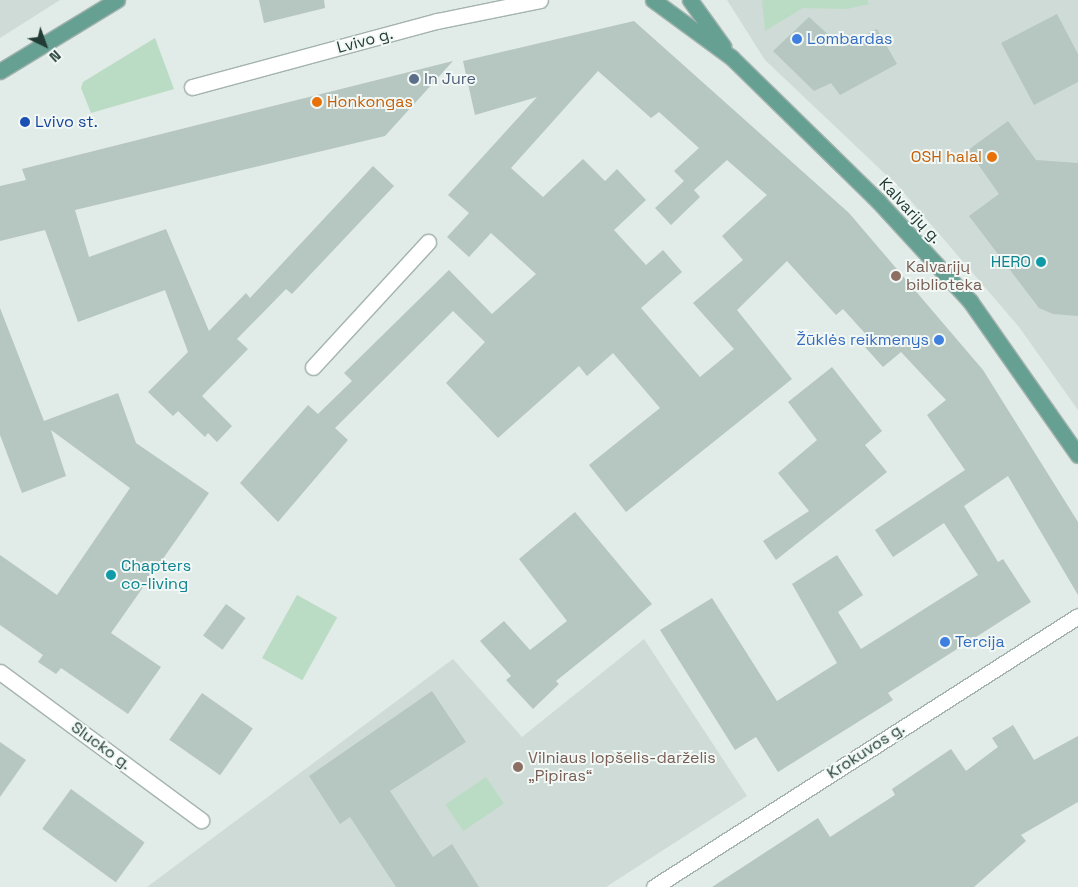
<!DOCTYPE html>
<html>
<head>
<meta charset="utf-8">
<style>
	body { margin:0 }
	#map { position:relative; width:1078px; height:887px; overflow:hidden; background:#e1ebe7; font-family:"Space Grotesk",sans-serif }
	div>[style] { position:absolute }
	.built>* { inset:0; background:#cfdbd6 }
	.green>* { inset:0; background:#badcc4; transform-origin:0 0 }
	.building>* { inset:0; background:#b6c6c0; transform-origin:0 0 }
	.roads { filter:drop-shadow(1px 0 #a4b3ae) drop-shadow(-1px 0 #a4b3ae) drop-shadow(0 1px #a4b3ae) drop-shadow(0 -1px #a4b3ae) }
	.minor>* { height:15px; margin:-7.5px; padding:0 7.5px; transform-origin:7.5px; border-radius:7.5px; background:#fff }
	.major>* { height:15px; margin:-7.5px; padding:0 7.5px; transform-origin:7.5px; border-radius:7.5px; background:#66a093 }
	.dots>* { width:14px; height:14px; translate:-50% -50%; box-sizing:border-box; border:2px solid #f1f8f5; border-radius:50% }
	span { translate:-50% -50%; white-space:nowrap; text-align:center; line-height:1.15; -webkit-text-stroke:4px #f1f8f5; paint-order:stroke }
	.shop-label { font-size:16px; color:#366cbe }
	.left { translate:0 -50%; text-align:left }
	.right { translate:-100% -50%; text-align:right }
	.street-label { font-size:16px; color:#213c35 }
	.service-label { font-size:16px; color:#4e5e75 }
	.food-label { font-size:16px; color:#c56008 }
	.transit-label { font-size:16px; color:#164399 }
	.culture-label { font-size:16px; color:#0d838f }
	.education-label { font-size:16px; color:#785e54 }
	.north { position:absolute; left:20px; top:20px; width:50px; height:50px; -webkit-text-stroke:4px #f1f8f5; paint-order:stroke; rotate:138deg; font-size:14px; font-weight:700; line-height:20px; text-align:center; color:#213c35 }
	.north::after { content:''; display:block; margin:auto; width:18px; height:22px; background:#213c35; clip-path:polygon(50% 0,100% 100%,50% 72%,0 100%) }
</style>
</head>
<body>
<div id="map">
	<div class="built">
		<i style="clip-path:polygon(0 0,60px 0,0 38px)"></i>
		<i style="clip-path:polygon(727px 0,1078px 0,1078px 410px,1019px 327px,899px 187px,765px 60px)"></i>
		<i style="clip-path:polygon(644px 639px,747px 796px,606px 887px,147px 887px,453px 659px,522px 737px)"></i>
	</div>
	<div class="green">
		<i style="clip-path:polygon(762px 0,867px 0,869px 4px,847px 9px,803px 8px,765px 31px)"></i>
		<i style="clip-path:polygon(155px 38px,174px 89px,91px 113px,81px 88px,83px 82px)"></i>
		<i style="left:297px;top:595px;width:46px;height:72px;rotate:29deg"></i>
		<i style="left:486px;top:777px;width:32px;height:49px;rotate:56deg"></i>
	</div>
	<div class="building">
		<i style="clip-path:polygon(259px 0,324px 0,325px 8px,264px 23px)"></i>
		<i style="clip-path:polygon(1057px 14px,1078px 54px,1078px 82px,1034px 105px,1001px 43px)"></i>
		<i style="clip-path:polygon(809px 17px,842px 47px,877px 29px,897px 64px,840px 95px,831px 83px,814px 91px,773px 51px)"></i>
		<i style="clip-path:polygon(evenodd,634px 21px,849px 213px,983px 370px,1078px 522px,1078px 595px,1008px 476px,964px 506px,998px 562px,1003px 559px,1031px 602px,888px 693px,893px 700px,778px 772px,756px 737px,735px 750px,660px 630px,712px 598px,777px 701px,837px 663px,792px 584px,837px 555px,863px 595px,838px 612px,861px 649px,978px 575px,944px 523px,893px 557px,875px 530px,965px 470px,927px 415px,946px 400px,901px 352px,883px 367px,865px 347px,872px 341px,843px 309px,836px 315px,787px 261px,737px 310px,792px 379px,626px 512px,589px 465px,660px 408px,613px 353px,587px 376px,579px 366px,498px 438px,446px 383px,485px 342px,453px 311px,335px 428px,348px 440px,278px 522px,240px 483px,308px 405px,318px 414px,352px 381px,344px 373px,449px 270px,492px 314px,536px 274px,491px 233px,469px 257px,447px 237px,469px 213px,448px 195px,537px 97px,475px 115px,463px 61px,634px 21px,598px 71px,651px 118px,659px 112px,699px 148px,674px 171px,684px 181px,655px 208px,671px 225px,700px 197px,694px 190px,727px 160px,767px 195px,722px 236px,743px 260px,693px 303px,734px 349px,700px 377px,641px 308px,682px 272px,663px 250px,646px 265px,614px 230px,646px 200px,617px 169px,605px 181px,583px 159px,543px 197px,511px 168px,598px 71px)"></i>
		<i style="clip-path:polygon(453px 61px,385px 136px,75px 210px,89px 257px,166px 229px,209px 331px,246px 293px,250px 298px,373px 166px,394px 186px,292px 294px,286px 289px,237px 339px,248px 349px,202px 396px,232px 426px,217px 442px,208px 433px,205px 437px,178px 411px,173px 416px,148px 392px,188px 352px,165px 290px,78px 322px,45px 230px,0 241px,0 186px,26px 180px,22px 169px)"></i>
		<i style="clip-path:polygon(1008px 121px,1036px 160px,1078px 163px,1078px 316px,1053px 314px,1039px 308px,969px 216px,999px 194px,968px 150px)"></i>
		<i style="clip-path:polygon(0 308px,44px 421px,118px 393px,136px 443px,209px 493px,111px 633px,161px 667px,128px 714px,61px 668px,56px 674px,38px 662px,43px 655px,0 625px,0 555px,57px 595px,130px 488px,51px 430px,66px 476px,22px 493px,0 435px)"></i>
		<i style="clip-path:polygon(832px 367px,882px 431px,865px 445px,887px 472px,776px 560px,763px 541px,809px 511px,778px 473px,817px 440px,788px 402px)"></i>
		<i style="clip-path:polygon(575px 512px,652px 604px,556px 681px,559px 684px,533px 709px,506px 680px,511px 676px,480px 641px,504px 621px,530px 650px,567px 621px,519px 559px)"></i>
		<i style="left:226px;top:604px;width:24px;height:39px;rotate:36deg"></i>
		<i style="clip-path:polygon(432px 691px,466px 742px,390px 791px,433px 857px,452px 844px,479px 887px,396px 887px,350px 817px,340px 824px,309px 776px)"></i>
		<i style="left:202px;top:693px;width:62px;height:57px;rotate:35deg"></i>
		<i style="clip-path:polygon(1013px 725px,1034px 760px,1078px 736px,1078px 802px,1021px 835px,1026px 841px,974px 887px,712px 887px,818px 818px,830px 837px,895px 795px,892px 789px,951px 749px,966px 771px,998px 747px,992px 738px)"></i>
		<i style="clip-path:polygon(0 742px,26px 760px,0 797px)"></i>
		<i style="left:71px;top:789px;width:91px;height:49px;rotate:36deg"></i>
	</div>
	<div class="roads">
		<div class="minor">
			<i style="left:192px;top:87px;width:254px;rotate:-15.1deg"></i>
			<i style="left:437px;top:21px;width:105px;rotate:-11.5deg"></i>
			<i style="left:313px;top:367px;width:170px;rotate:-47.4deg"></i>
			<i style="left:0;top:672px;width:250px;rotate:36.4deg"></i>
			<i style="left:654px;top:887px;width:503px;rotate:-32.58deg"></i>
		</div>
		<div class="major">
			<i style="left:653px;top:0;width:97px;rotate:36.2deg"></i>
			<i style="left:731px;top:57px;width:206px;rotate:44.4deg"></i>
			<i style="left:878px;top:201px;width:136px;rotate:47.4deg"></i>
			<i style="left:970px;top:301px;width:188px;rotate:55deg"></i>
			<i style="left:690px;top:0;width:57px;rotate:54.3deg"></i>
			<i style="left:0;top:71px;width:137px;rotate:-31.3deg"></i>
		</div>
	</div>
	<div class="dots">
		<i style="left:797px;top:39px;background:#3f7fe0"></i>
		<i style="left:414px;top:79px;background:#5c6f8a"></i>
		<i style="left:317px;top:102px;background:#e8710a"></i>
		<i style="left:25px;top:122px;background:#1a4fb4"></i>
		<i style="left:992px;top:157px;background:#e8710a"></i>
		<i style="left:1041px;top:262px;background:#0f9aa8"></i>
		<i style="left:896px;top:276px;background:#8d6e63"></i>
		<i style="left:939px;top:340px;background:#3f7fe0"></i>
		<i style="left:111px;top:575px;background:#0f9aa8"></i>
		<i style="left:945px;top:642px;background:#3f7fe0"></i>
		<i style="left:518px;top:767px;background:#8d6e63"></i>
	</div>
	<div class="shop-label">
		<span class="left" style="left:807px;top:39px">Lombardas</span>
		<span class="right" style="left:929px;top:340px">Žūklės reikmenys</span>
		<span class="left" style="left:955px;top:642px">Tercija</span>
	</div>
	<div class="street-label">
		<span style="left:365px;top:41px;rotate:-15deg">Lvivo g.</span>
		<span style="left:910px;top:211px;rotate:47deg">Kalvarijų g.</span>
		<span style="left:101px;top:746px;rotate:36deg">Slucko g.</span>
		<span style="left:866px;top:751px;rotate:-33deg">Krokuvos g.</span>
	</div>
	<div class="service-label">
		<span class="left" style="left:424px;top:79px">In Jure</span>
	</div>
	<div class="food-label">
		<span class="left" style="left:327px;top:102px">Honkongas</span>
		<span class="right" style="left:982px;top:157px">OSH halal</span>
	</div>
	<div class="transit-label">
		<span class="left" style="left:35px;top:122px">Lvivo st.</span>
	</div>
	<div class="culture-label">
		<span class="right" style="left:1031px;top:262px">HERO</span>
		<span class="left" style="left:121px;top:575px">Chapters<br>co-living</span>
	</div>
	<div class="education-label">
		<span class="left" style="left:906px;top:276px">Kalvarijų<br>biblioteka</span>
		<span class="left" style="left:528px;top:767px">Vilniaus lopšelis-darželis<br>„Pipiras“</span>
	</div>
	<div class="north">N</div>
</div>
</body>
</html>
